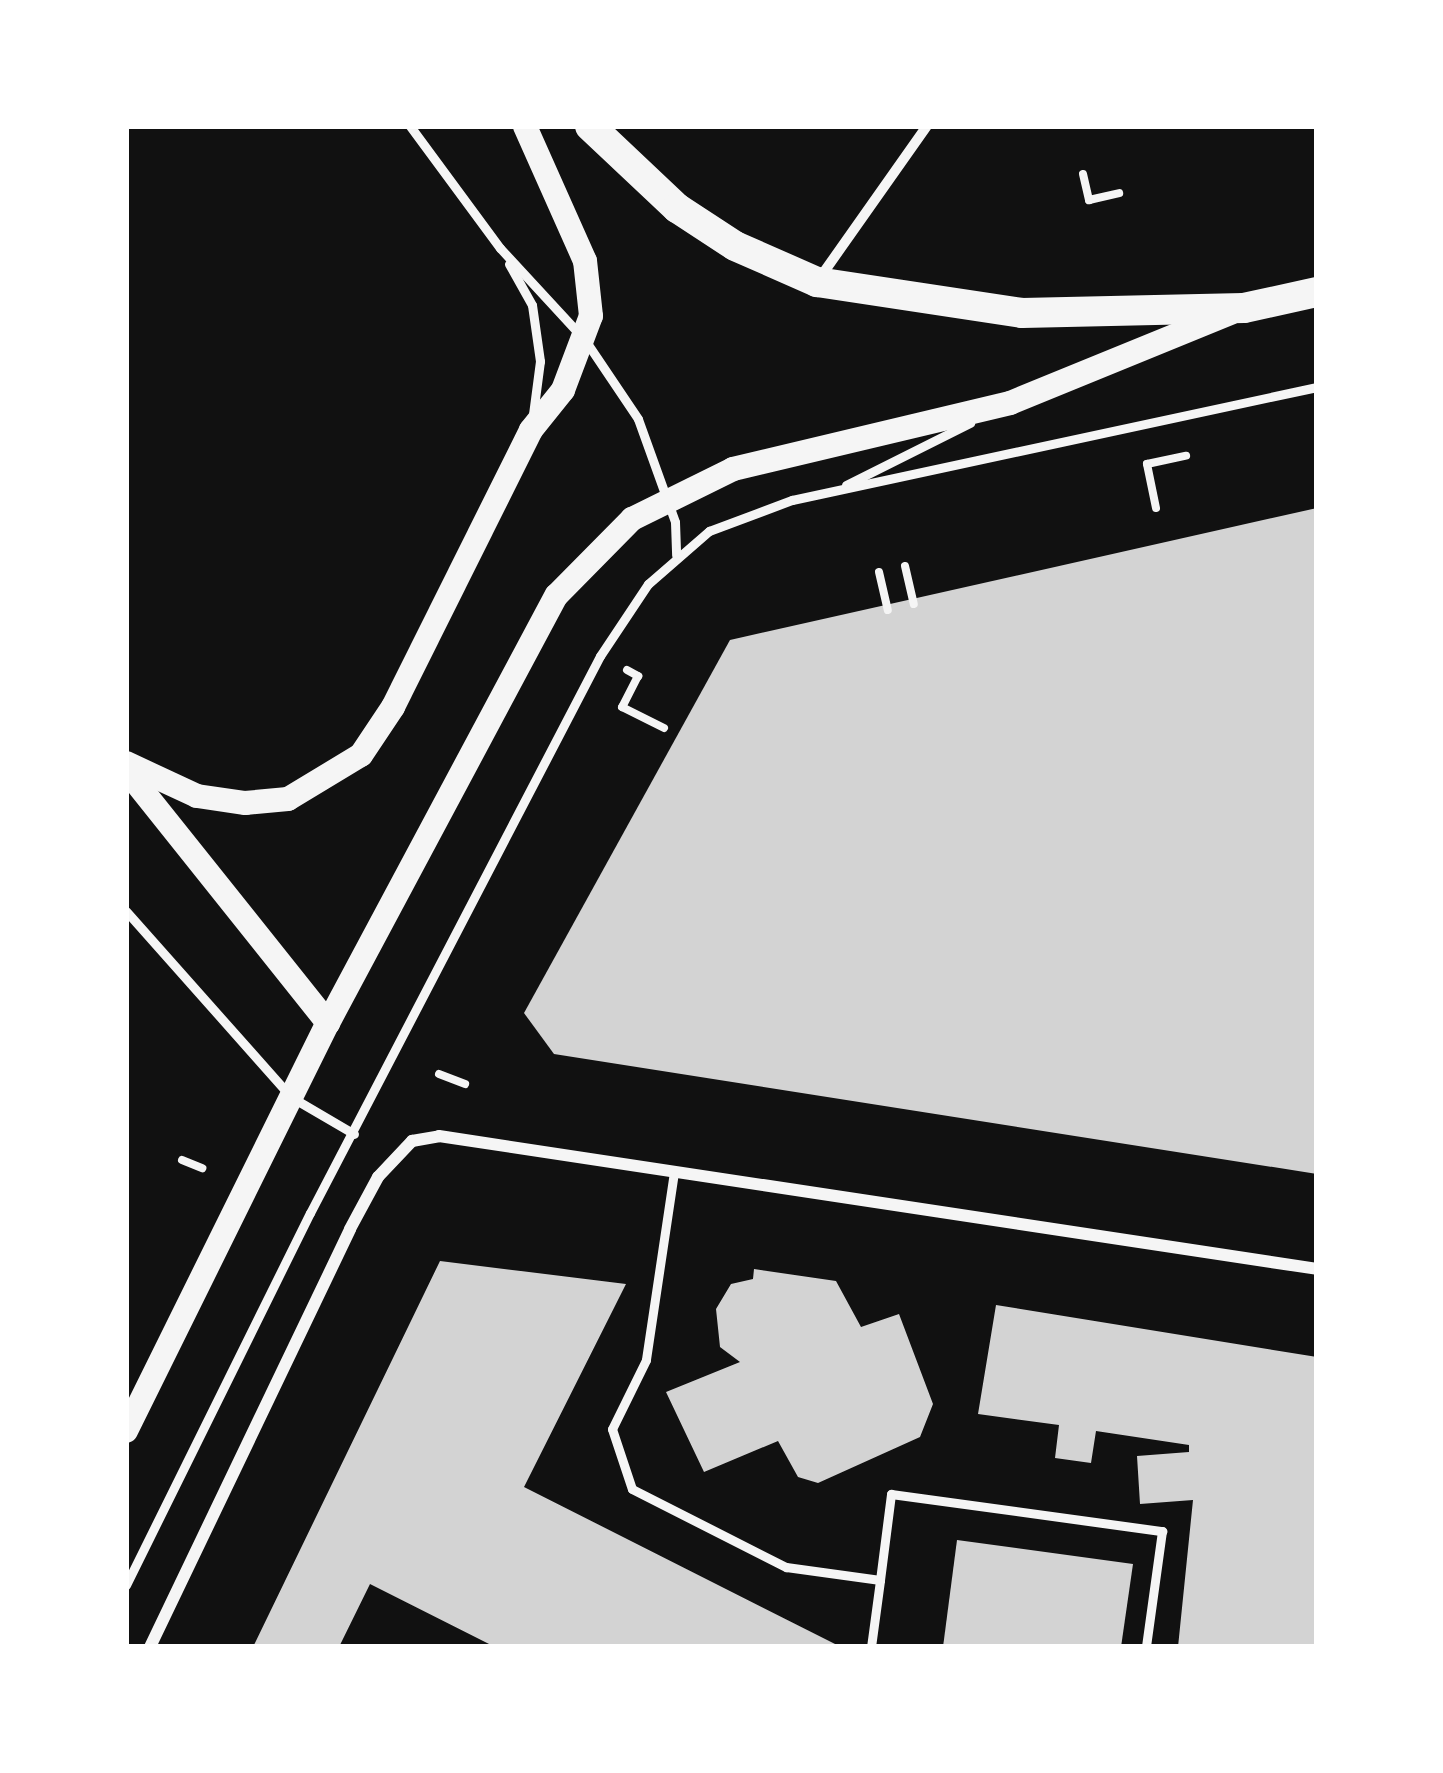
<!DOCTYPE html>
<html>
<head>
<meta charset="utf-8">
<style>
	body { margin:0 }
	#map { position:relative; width:1443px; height:1773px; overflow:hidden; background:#111; font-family:Rubik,sans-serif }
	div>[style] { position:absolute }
	.building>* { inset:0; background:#d3d3d3 }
	.path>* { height:8px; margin:-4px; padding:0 4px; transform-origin:4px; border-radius:4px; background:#f5f5f5 }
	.service>* { height:9px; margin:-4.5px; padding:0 4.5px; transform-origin:4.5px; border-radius:4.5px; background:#f5f5f5 }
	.pedestrian>* { height:10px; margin:-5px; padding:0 5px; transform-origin:5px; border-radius:5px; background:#f5f5f5 }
	.minor>* { height:12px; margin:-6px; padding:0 6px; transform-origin:6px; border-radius:6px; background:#f5f5f5 }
	.secondary>* { height:24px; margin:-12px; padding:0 12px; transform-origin:12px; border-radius:12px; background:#f5f5f5 }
	.primary>* { height:30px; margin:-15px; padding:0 15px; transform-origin:15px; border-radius:15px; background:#f5f5f5 }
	span { translate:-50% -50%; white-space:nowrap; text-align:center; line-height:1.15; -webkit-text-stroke:10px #fff; paint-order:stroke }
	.frame { position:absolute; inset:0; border:129px solid #fff; pointer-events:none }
</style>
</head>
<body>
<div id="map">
	<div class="building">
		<i style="clip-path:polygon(1317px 508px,1317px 1174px,554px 1054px,524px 1013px,730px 640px)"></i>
		<i style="clip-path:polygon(440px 1261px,626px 1284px,524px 1487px,841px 1647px,495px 1647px,370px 1584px,339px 1647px,253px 1647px)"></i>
		<i style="clip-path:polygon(754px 1269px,836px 1281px,861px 1327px,899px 1314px,933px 1404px,920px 1437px,818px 1483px,798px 1477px,778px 1441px,704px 1472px,666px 1392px,740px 1362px,720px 1347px,716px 1309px,731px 1284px,753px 1279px)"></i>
		<i style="clip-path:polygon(996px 1305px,1317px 1357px,1317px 1647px,1178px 1647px,1193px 1500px,1140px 1504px,1137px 1456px,1189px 1452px,1189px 1445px,1096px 1431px,1091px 1463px,1055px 1458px,1059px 1425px,978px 1414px)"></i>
		<i style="clip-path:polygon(957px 1540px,1133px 1564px,1121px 1647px,943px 1647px)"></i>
	</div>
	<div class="path">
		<i style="left:1083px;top:174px;width:27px;rotate:77deg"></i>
		<i style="left:1089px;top:200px;width:31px;rotate:-13deg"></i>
		<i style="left:1156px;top:508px;width:45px;rotate:-101.6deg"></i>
		<i style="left:1147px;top:464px;width:40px;rotate:-12deg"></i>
		<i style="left:905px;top:566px;width:39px;rotate:77deg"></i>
		<i style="left:879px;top:572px;width:39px;rotate:77deg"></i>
		<i style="left:627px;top:670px;width:13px;rotate:29deg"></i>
		<i style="left:638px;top:676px;width:35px;rotate:117deg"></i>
		<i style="left:622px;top:707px;width:47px;rotate:26.6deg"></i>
		<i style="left:439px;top:1074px;width:28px;rotate:21deg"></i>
		<i style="left:182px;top:1160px;width:22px;rotate:22deg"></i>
	</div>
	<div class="service">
		<i style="left:410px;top:126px;width:152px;rotate:53.6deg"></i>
		<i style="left:500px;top:248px;width:125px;rotate:47.3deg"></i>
		<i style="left:585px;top:340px;width:95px;rotate:56.1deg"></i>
		<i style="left:638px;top:419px;width:109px;rotate:70.2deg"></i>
		<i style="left:675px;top:522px;width:33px;rotate:88deg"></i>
		<i style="left:509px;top:264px;width:47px;rotate:60.7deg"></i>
		<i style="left:532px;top:305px;width:57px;rotate:81.9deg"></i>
		<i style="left:540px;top:361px;width:53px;rotate:97.5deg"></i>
		<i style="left:846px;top:485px;width:139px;rotate:-26.6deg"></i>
		<i style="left:126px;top:911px;width:249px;rotate:48.4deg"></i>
		<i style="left:291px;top:1097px;width:73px;rotate:30.4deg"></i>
		<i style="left:674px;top:1172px;width:190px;rotate:98.5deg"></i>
		<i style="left:646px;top:1360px;width:77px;rotate:116.2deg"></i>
		<i style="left:612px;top:1429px;width:63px;rotate:71.6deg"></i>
		<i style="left:632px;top:1489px;width:173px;rotate:26.9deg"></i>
		<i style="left:786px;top:1567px;width:95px;rotate:7.9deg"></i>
		<i style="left:880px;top:1580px;width:87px;rotate:-82.7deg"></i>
		<i style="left:891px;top:1494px;width:274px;rotate:7.8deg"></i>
		<i style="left:1162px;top:1531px;width:117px;rotate:97.9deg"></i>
		<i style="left:126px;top:1585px;width:415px;rotate:-63.7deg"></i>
		<i style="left:310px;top:1213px;width:628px;rotate:-62.5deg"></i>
		<i style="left:600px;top:656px;width:87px;rotate:-56.3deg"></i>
		<i style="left:648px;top:584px;width:81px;rotate:-41deg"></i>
		<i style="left:709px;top:531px;width:89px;rotate:-20.5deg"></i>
		<i style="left:792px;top:500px;width:537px;rotate:-12.15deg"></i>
		<i style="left:871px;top:1647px;width:68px;rotate:-82.3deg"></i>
	</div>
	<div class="pedestrian">
		<i style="left:819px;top:279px;width:187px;rotate:-54.8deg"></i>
	</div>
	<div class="minor">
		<i style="left:150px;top:1647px;width:463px;rotate:-64.4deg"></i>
		<i style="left:350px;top:1229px;width:59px;rotate:-61.7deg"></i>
		<i style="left:378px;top:1177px;width:50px;rotate:-46.6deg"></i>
		<i style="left:412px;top:1141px;width:27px;rotate:-10deg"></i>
		<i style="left:439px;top:1136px;width:888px;rotate:8.61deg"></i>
	</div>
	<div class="secondary">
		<i style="left:126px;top:763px;width:78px;rotate:24.9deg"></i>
		<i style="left:197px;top:796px;width:49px;rotate:8.3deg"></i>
		<i style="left:245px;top:803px;width:43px;rotate:-5.3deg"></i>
		<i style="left:288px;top:799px;width:85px;rotate:-31.1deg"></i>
		<i style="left:361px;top:755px;width:58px;rotate:-56.3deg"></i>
		<i style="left:393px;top:707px;width:309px;rotate:-63.5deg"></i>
		<i style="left:531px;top:430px;width:51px;rotate:-51.3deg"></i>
		<i style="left:563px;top:390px;width:79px;rotate:-69.3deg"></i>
		<i style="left:591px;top:316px;width:55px;rotate:-96.2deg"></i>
		<i style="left:585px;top:261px;width:148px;rotate:-114deg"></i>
		<i style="left:126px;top:770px;width:324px;rotate:51.4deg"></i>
		<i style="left:126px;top:1431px;width:455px;rotate:-63.7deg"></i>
		<i style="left:328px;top:1023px;width:485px;rotate:-61.9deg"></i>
		<i style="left:557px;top:595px;width:107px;rotate:-45.4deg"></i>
		<i style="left:632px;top:519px;width:113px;rotate:-26.3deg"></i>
		<i style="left:733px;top:469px;width:285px;rotate:-13.4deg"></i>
		<i style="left:1010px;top:403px;width:239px;rotate:-22.2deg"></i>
	</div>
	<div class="primary">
		<i style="left:590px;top:126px;width:120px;rotate:43.3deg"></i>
		<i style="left:677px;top:208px;width:69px;rotate:33.2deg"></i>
		<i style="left:735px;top:246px;width:90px;rotate:23.7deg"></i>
		<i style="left:817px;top:282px;width:207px;rotate:8.6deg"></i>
		<i style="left:1022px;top:313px;width:222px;rotate:-1.3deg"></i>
		<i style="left:1244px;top:308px;width:75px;rotate:-12.4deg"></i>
	</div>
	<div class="frame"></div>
</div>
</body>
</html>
